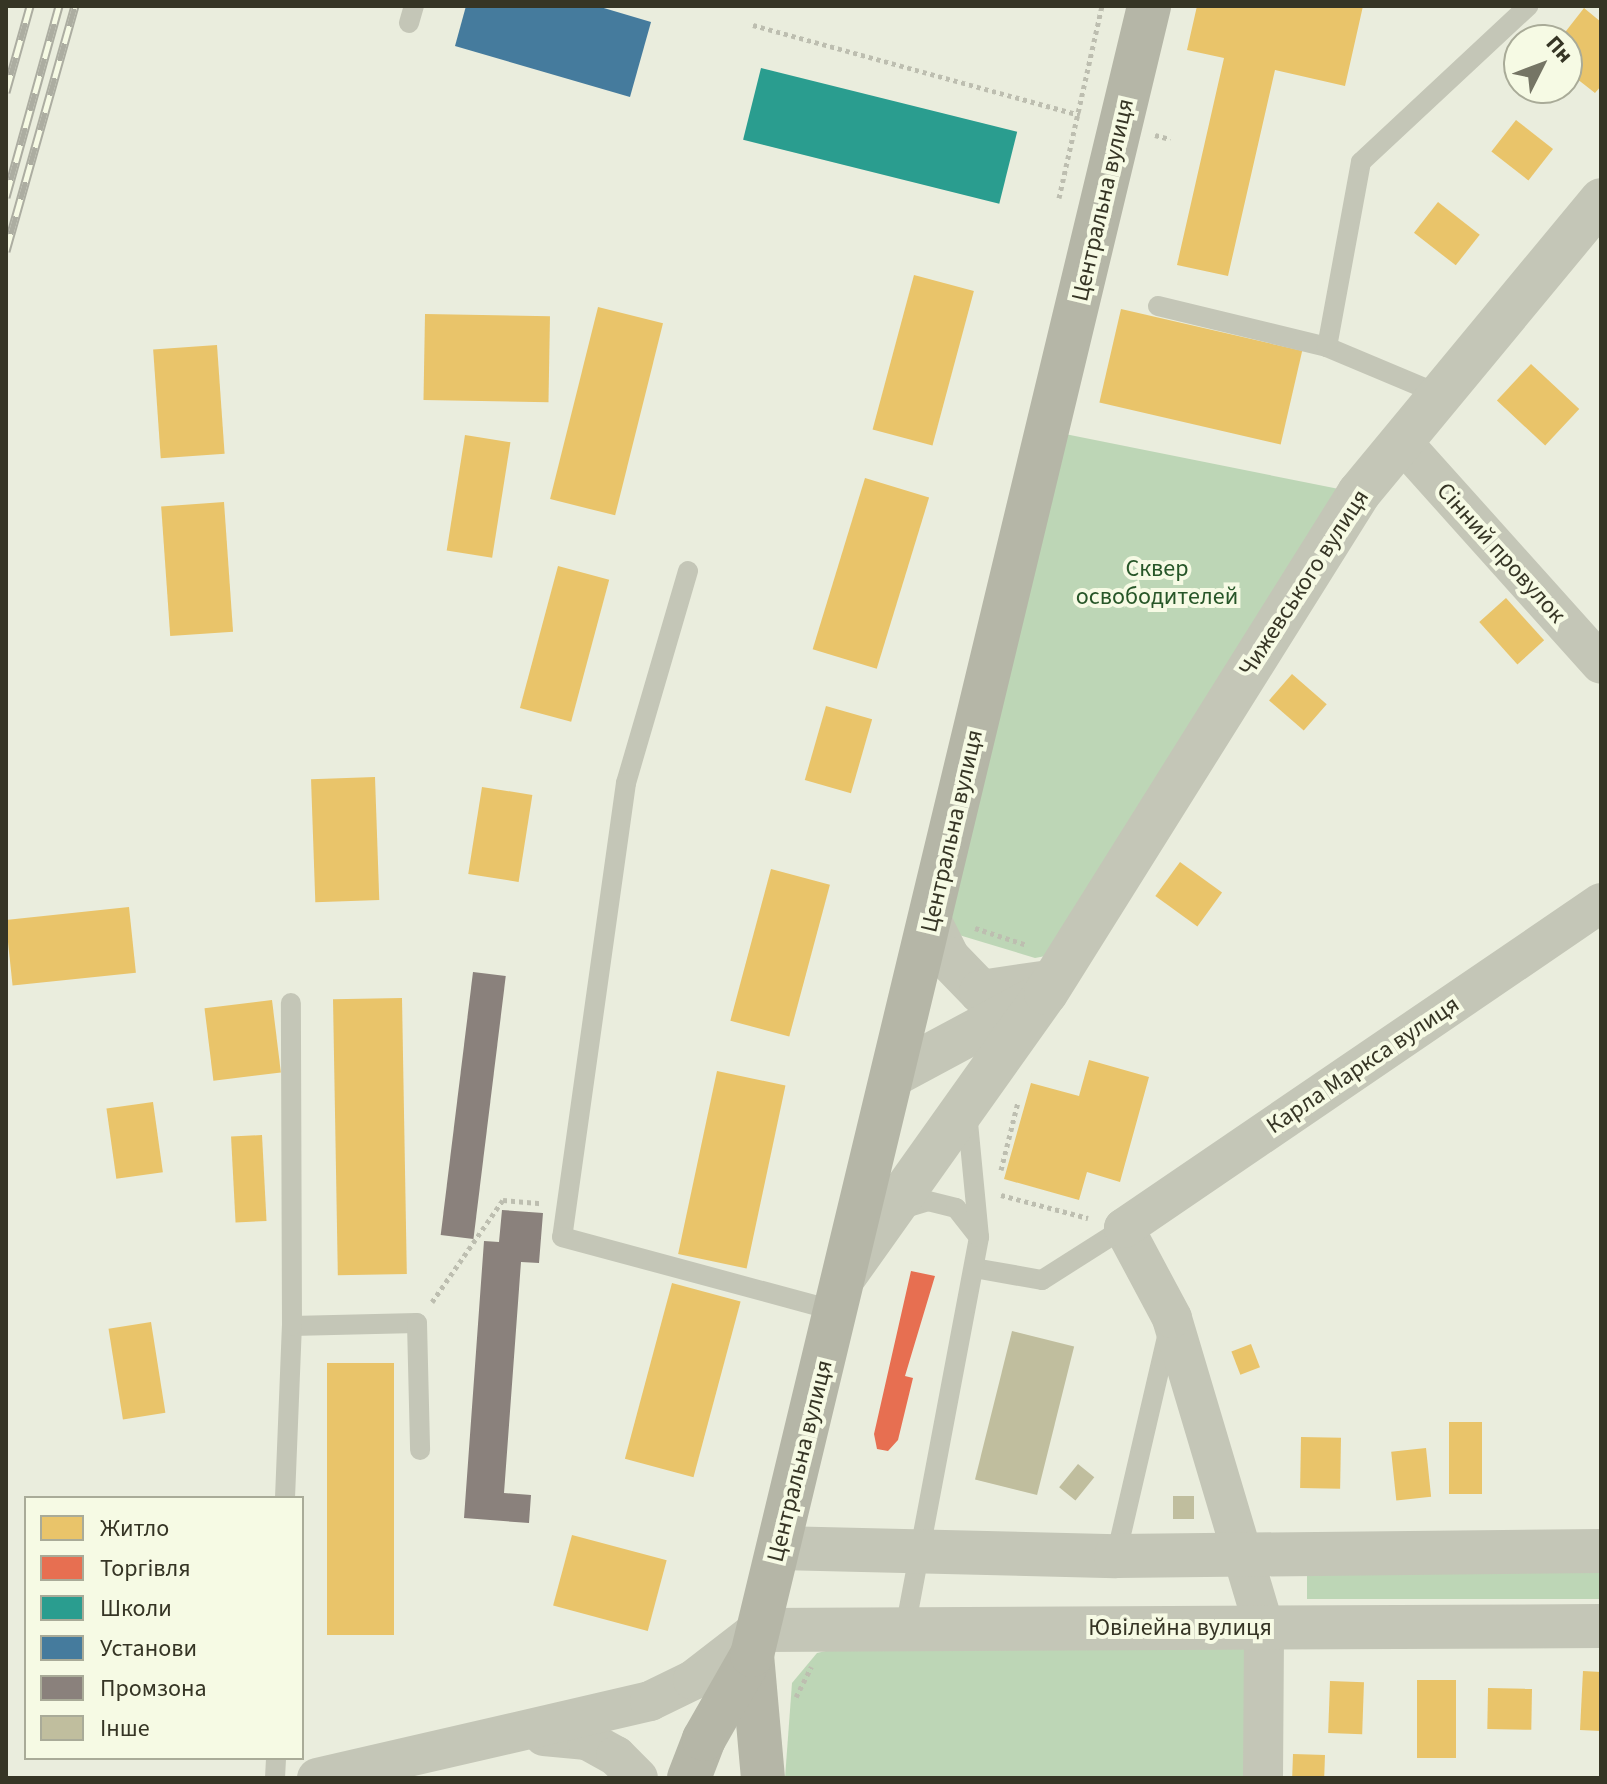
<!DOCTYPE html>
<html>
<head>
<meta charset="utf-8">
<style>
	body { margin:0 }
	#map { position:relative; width:1607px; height:1784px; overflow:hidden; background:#eaeddd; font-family:"Source Sans 3",sans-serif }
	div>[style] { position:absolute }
	.green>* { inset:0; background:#bdd6b6; transform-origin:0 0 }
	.homes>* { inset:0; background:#e9c46a; transform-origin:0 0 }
	.shops>* { inset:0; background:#e76f51 }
	.schools>* { inset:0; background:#2a9d8f; transform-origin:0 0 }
	.public>* { inset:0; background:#457b9d }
	.industry>* { inset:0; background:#8a817c; transform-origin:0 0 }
	.building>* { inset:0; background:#c0be9e; transform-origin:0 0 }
	.path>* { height:5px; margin-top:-2.5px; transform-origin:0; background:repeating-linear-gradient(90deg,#bdbeb0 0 4px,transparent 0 8px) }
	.service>* { height:20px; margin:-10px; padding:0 10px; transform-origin:10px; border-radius:10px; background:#c4c6b7 }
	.minor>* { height:40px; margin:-20px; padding:0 20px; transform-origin:20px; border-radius:20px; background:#c4c6b7 }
	.tertiary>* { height:44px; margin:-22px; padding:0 22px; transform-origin:22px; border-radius:22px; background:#c4c6b7 }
	.secondary>* { height:44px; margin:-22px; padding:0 22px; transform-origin:22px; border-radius:22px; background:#b5b6a7 }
	.rail>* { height:9px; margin-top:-4.5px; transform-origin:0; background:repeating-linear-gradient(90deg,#f6fae4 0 18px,#acada1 0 36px); box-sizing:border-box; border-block:2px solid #acada1 }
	span { translate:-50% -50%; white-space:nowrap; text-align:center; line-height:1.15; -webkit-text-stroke:8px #f6fae4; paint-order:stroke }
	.street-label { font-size:24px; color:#363525 }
	.park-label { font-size:24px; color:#275628 }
	.frame { position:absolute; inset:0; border:8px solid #363525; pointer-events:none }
	.legend { position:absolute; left:24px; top:1496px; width:280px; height:264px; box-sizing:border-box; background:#f6fae4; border:2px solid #a9ab98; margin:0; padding:10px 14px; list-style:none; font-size:24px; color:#363525 }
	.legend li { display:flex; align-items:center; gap:16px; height:40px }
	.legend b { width:40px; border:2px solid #a9ab98 }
	.north { position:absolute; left:1503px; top:24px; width:80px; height:80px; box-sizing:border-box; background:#f6fae4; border:2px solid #a9ab98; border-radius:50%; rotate:48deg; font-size:22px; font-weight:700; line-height:32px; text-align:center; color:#363525 }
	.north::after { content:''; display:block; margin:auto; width:28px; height:36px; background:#757565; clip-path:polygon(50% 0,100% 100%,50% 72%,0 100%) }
</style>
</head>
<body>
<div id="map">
	<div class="green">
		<i style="clip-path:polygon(1065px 434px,1359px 493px,1051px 955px,1035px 958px,959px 935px,948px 919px)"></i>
		<i style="left:1307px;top:1553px;width:294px;height:46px"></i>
		<i style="clip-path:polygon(1264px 1644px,1263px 1778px,785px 1778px,792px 1683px,817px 1653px,839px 1648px)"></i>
	</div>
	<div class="homes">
		<i style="clip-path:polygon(1197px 6px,1363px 6px,1345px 86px,1275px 70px,1228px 276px,1177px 265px,1224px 58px,1187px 50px)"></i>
		<i style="clip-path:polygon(1584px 8px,1601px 22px,1601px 86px,1595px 93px,1567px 71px,1567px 40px,1559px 40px)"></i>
		<i style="left:1516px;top:120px;width:47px;height:40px;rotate:38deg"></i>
		<i style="left:1438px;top:202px;width:53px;height:39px;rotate:38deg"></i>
		<i style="left:914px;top:275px;width:62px;height:160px;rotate:15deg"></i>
		<i style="left:598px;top:307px;width:67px;height:198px;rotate:14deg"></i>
		<i style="left:1121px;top:309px;width:186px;height:96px;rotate:13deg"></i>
		<i style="left:425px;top:314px;width:125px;height:86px;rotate:1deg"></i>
		<i style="left:217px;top:345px;width:109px;height:64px;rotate:86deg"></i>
		<i style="left:1531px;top:364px;width:66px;height:50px;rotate:43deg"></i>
		<i style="left:465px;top:435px;width:46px;height:117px;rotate:9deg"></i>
		<i style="left:865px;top:478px;width:67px;height:179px;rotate:17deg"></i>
		<i style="left:224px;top:502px;width:130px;height:63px;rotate:86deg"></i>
		<i style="left:558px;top:566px;width:53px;height:147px;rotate:15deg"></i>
		<i style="left:1506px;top:598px;width:57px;height:36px;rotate:48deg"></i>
		<i style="left:1292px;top:674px;width:46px;height:35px;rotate:41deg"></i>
		<i style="left:826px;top:706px;width:48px;height:77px;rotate:16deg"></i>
		<i style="left:375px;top:777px;width:123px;height:64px;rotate:88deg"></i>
		<i style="left:482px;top:787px;width:51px;height:88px;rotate:9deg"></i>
		<i style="left:1180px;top:862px;width:52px;height:42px;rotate:36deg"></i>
		<i style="left:771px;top:869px;width:61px;height:157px;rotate:15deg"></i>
		<i style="left:129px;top:907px;width:66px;height:124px;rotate:84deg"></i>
		<i style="left:402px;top:998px;width:276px;height:69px;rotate:89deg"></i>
		<i style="left:272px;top:1000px;width:73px;height:68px;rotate:83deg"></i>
		<i style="clip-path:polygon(1089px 1060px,1149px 1077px,1120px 1182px,1087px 1172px,1079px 1200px,1004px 1179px,1031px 1083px,1079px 1096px)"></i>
		<i style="left:717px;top:1071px;width:70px;height:187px;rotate:12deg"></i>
		<i style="left:153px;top:1102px;width:71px;height:47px;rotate:82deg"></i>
		<i style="left:262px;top:1135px;width:86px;height:31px;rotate:87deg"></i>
		<i style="left:672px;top:1283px;width:71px;height:182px;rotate:15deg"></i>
		<i style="left:151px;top:1322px;width:92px;height:43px;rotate:81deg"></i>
		<i style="left:1251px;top:1344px;width:25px;height:21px;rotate:69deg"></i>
		<i style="left:327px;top:1363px;width:67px;height:272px"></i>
		<i style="left:1449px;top:1422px;width:33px;height:72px"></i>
		<i style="left:1301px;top:1437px;width:40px;height:51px;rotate:1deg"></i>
		<i style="left:1426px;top:1448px;width:49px;height:35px;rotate:84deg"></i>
		<i style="left:572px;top:1535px;width:98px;height:73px;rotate:15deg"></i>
		<i style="clip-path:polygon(1583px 1671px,1601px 1672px,1601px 1731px,1580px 1730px)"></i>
		<i style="left:1417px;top:1680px;width:39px;height:78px"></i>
		<i style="left:1330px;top:1681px;width:34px;height:52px;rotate:2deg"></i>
		<i style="left:1488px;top:1688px;width:44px;height:41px;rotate:1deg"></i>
		<i style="left:1293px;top:1754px;width:32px;height:24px;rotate:2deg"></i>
	</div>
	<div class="shops">
		<i style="clip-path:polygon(911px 1271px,935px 1276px,905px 1376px,913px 1378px,898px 1440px,888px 1451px,877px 1449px,874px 1434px)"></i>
	</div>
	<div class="schools">
		<i style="left:761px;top:68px;width:264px;height:74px;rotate:14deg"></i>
	</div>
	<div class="public">
		<i style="clip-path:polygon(466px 6px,597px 6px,651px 22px,630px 97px,455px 46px)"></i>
	</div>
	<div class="industry">
		<i style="left:473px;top:972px;width:33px;height:265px;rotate:7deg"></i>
		<i style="clip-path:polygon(502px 1210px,543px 1213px,539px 1263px,521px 1262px,504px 1493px,531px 1495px,529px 1523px,464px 1518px,484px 1241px,499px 1242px)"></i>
	</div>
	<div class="building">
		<i style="left:1012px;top:1331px;width:64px;height:153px;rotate:14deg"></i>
		<i style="left:1078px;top:1464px;width:21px;height:30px;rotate:39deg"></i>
		<i style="left:1173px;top:1496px;width:21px;height:23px"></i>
	</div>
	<div class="path">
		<i style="left:753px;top:25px;width:339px;rotate:15.4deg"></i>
		<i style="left:1155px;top:135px;width:16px;rotate:15deg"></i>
		<i style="left:1059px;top:198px;width:197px;rotate:-77.4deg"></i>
		<i style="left:975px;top:928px;width:55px;rotate:18.1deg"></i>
		<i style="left:1001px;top:1170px;width:70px;rotate:-76deg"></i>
		<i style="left:1001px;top:1195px;width:90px;rotate:14.8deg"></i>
		<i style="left:432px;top:1302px;width:124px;rotate:-55.2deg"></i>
		<i style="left:503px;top:1200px;width:38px;rotate:5deg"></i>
		<i style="left:796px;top:1697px;width:34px;rotate:-63deg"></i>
	</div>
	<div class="service">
		<i style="left:409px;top:23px;width:18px;rotate:-74deg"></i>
		<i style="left:1158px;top:306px;width:174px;rotate:13.6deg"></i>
		<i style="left:1441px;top:395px;width:124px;rotate:-157.2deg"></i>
		<i style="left:1327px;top:347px;width:188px;rotate:-79.6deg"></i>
		<i style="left:1361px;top:162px;width:229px;rotate:-43deg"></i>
		<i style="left:688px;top:571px;width:221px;rotate:106.3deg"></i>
		<i style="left:626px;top:783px;width:458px;rotate:98deg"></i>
		<i style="left:562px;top:1237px;width:285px;rotate:15.1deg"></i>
		<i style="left:899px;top:1210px;width:30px;rotate:-17deg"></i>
		<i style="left:928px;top:1201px;width:29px;rotate:14deg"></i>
		<i style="left:956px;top:1208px;width:37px;rotate:52deg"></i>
		<i style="left:974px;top:1268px;width:69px;rotate:10deg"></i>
		<i style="left:1042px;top:1280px;width:97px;rotate:-32.4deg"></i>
		<i style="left:292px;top:1326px;width:125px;rotate:-1.4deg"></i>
		<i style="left:417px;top:1323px;width:127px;rotate:88.6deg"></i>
		<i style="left:285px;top:1498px;width:172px;rotate:-87.7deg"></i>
		<i style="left:292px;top:1326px;width:323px;rotate:-90.2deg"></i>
		<i style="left:1116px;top:1556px;width:229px;rotate:-76.9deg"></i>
		<i style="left:905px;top:1629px;width:399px;rotate:-79.3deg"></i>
		<i style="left:979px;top:1237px;width:126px;rotate:-95.5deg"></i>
		<i style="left:275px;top:1778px;width:20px;rotate:-87deg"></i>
	</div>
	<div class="minor">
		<i style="left:1402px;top:442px;width:298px;rotate:48.1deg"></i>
		<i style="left:544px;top:1736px;width:43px;rotate:5.3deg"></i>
		<i style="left:587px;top:1740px;width:33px;rotate:29deg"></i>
		<i style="left:616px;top:1756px;width:31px;rotate:45deg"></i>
		<i style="left:317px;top:1778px;width:342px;rotate:-13deg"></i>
		<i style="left:650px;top:1701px;width:48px;rotate:-26deg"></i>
		<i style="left:693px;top:1680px;width:82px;rotate:-37.6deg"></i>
		<i style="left:1263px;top:1778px;width:151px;rotate:-89.6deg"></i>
		<i style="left:1264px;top:1627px;width:322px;rotate:-106.6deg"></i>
		<i style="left:1172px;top:1318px;width:102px;rotate:-118.1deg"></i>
		<i style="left:1124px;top:1228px;width:577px;rotate:-34.27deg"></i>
	</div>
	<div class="tertiary">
		<i style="left:930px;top:922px;width:40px;rotate:63.4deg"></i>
		<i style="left:948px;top:958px;width:47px;rotate:45.9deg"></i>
		<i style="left:981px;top:992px;width:62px;rotate:-8.4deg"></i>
		<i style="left:895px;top:1074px;width:161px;rotate:-28.2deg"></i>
		<i style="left:846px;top:1274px;width:345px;rotate:-54.6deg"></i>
		<i style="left:1046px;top:993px;width:590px;rotate:-57.95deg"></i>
		<i style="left:1359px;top:493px;width:380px;rotate:-50.4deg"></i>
		<i style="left:779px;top:1548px;width:337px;rotate:1.4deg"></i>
		<i style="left:1116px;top:1556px;width:485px;rotate:-0.6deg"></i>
		<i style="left:758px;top:1630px;width:843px;rotate:-0.27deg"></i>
	</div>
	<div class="secondary">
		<i style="left:752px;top:1655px;width:123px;rotate:84.9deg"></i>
		<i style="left:689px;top:1778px;width:42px;rotate:-69deg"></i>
		<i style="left:704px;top:1739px;width:97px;rotate:-60.3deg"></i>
		<i style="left:752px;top:1655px;width:1696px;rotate:-76.46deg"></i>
	</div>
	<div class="rail">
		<i style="left:6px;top:92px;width:89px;rotate:-74.4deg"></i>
		<i style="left:6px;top:197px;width:198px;rotate:-74.5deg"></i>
		<i style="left:6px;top:251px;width:255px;rotate:-74.3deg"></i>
	</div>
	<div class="street-label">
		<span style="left:1103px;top:200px;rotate:-77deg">Центральна вулиця</span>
		<span style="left:1501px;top:553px;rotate:48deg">Сінний провулок</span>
		<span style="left:1304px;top:583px;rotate:-57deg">Чижевського вулиця</span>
		<span style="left:952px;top:831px;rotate:-77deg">Центральна вулиця</span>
		<span style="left:1363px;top:1065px;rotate:-34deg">Карла Маркса вулиця</span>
		<span style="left:800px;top:1461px;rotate:-76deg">Центральна вулиця</span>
		<span style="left:1180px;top:1628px">Ювілейна вулиця</span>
	</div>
	<div class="park-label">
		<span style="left:1157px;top:583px">Сквер<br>освободителей</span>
	</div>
	<div class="frame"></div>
	<ul class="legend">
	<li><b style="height:22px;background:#e9c46a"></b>Житло</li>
	<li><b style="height:22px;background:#e76f51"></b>Торгівля</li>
	<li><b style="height:22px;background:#2a9d8f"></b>Школи</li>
	<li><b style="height:22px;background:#457b9d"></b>Установи</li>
	<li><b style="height:22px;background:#8a817c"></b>Промзона</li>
	<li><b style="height:22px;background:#c0be9e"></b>Інше</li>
	</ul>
	<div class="north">Пн</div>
</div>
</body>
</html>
